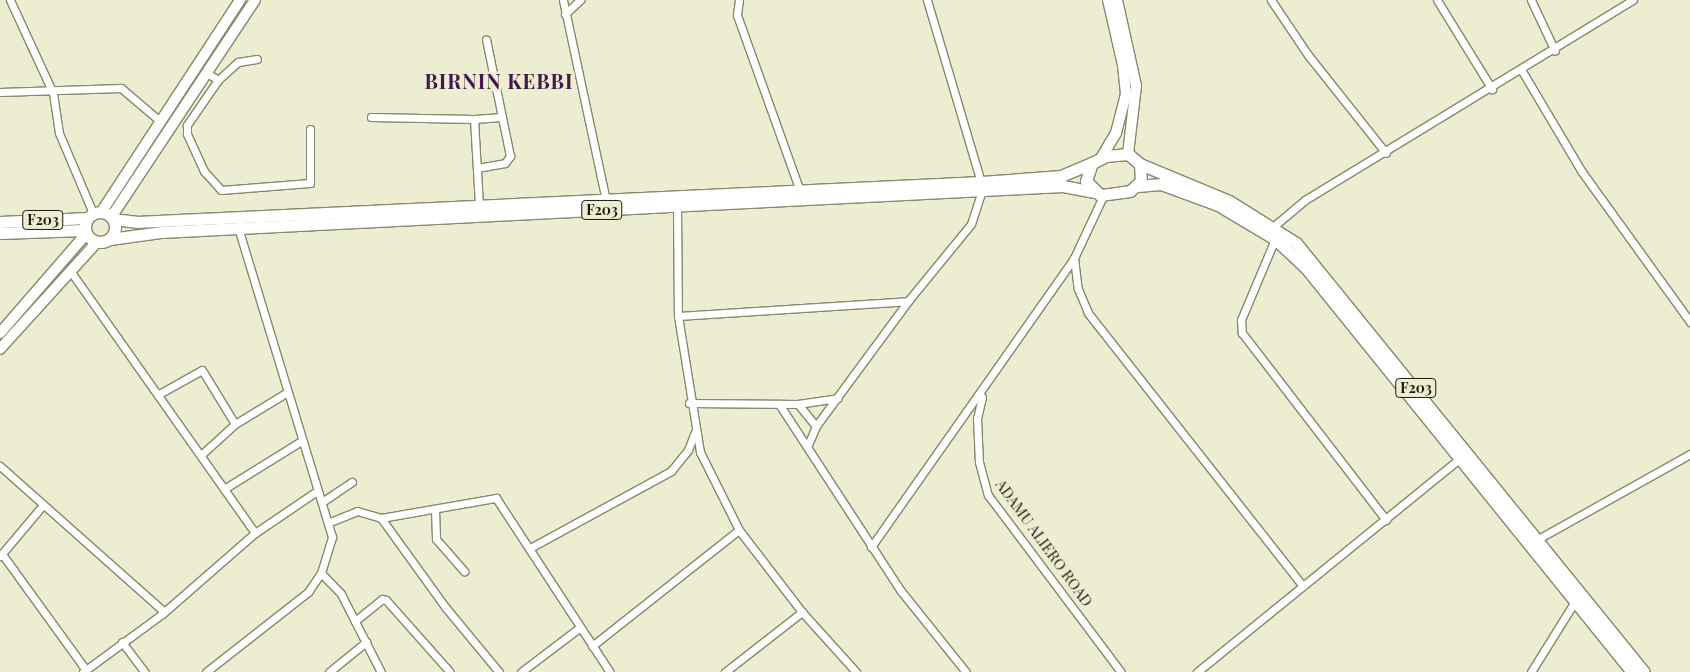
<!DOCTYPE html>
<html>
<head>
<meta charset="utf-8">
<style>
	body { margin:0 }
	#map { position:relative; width:1690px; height:672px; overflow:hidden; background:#ecedd1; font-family:"Playfair Display",serif }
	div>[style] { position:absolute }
	.roads { filter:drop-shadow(1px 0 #87886e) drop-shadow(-1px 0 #87886e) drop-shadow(0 1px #87886e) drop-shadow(0 -1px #87886e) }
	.street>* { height:7px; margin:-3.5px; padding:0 3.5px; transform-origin:3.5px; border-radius:3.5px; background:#fff }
	.secondary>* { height:10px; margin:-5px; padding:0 5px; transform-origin:5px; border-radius:5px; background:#fff }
	.primary>* { height:11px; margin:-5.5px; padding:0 5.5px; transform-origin:5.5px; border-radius:5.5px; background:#fff }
	.primary>.ring { margin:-5.5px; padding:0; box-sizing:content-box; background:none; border:11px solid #fff; border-radius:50% }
	span { translate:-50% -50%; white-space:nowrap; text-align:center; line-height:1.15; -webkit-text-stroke:5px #ecedd1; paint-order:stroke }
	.shield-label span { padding:1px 4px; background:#ecedd1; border:1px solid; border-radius:4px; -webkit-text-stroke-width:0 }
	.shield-label { font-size:14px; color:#1b1b11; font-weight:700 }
	.street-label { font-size:15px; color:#1b1b11 }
	.district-label { font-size:20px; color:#42194d; font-weight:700; letter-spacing:1px }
</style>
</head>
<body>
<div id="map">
	<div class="roads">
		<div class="street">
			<i style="left:10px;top:0;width:102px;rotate:65.2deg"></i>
			<i style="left:53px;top:93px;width:40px;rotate:81.5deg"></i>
			<i style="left:59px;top:133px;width:87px;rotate:67deg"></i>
			<i style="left:563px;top:0;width:205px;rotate:77.9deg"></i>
			<i style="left:739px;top:0;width:15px;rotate:98deg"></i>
			<i style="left:737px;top:15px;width:187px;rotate:70.3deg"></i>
			<i style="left:927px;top:0;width:190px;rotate:73.5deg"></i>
			<i style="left:1271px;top:0;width:66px;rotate:56.1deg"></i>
			<i style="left:1308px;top:55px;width:125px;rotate:51.5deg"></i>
			<i style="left:1437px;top:0;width:105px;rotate:58.3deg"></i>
			<i style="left:1531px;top:0;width:56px;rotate:64.8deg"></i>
			<i style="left:565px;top:14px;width:21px;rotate:-43deg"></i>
			<i style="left:1522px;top:71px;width:117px;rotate:59.3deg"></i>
			<i style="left:1582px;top:172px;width:185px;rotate:54.2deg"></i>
			<i style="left:207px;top:73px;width:13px;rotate:32deg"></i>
			<i style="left:218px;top:80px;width:55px;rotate:124.6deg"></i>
			<i style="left:187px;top:125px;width:9px;rotate:90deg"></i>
			<i style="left:187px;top:134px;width:41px;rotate:65.3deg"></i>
			<i style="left:204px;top:171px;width:25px;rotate:48deg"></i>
			<i style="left:221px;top:190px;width:89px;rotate:-4.5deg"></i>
			<i style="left:310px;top:183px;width:54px;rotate:-90deg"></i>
			<i style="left:218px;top:80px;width:27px;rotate:-42deg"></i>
			<i style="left:238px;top:62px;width:19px;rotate:-9deg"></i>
			<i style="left:0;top:92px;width:121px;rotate:-1.9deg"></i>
			<i style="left:121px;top:88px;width:52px;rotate:40.4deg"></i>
			<i style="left:371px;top:117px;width:103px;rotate:1.1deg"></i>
			<i style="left:474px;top:119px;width:88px;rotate:86.7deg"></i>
			<i style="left:474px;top:119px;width:28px;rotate:-4deg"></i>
			<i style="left:477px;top:168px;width:28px;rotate:-10deg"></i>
			<i style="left:505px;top:163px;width:9px;rotate:-54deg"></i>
			<i style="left:510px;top:156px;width:119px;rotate:-101.6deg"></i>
			<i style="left:677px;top:207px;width:109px;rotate:89.5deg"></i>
			<i style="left:678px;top:316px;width:138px;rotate:80.8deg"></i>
			<i style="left:700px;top:452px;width:87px;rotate:63.4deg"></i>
			<i style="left:739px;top:530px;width:103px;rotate:52.5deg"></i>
			<i style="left:802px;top:612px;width:81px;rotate:48deg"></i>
			<i style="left:1274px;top:226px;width:40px;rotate:-40deg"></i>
			<i style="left:1305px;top:200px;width:384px;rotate:-31.4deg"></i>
			<i style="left:1275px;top:239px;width:88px;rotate:112.8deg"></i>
			<i style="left:1241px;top:320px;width:13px;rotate:86deg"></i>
			<i style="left:1242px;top:333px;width:236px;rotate:52.4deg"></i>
			<i style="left:1074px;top:258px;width:31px;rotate:83deg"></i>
			<i style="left:1078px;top:289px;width:26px;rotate:67deg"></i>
			<i style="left:1088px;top:313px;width:347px;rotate:51.8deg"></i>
			<i style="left:71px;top:272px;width:319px;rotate:54.8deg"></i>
			<i style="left:678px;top:316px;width:230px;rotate:-3.7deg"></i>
			<i style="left:159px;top:394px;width:49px;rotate:-29.2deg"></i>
			<i style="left:202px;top:370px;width:63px;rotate:58.6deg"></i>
			<i style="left:982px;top:397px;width:22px;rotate:103deg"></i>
			<i style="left:977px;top:418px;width:44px;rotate:87.4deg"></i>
			<i style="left:979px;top:462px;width:34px;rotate:75deg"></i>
			<i style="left:988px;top:495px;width:221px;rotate:53.1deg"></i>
			<i style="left:689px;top:403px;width:109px;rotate:0.5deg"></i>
			<i style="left:798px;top:404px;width:40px;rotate:-8.5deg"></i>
			<i style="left:779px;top:404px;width:223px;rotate:56.9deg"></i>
			<i style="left:901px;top:591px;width:104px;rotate:51.3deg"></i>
			<i style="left:798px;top:404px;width:28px;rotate:51deg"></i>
			<i style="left:808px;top:445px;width:21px;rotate:-67deg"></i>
			<i style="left:816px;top:426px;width:155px;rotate:-53.6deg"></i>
			<i style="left:908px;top:301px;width:99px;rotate:-50.7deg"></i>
			<i style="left:971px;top:224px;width:35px;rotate:-72deg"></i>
			<i style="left:201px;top:455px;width:46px;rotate:-42.4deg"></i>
			<i style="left:235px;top:424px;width:60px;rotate:-31.3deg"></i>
			<i style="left:0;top:466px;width:217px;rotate:41.6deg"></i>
			<i style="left:224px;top:489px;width:91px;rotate:-31.9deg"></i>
			<i style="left:322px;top:502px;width:36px;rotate:-34deg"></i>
			<i style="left:435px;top:509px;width:30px;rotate:88deg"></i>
			<i style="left:436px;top:539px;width:43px;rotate:48.8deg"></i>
			<i style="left:381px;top:518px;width:117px;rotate:-9.9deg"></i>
			<i style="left:496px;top:498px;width:208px;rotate:56.8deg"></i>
			<i style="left:330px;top:522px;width:29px;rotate:-22deg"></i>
			<i style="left:357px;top:511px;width:25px;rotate:16deg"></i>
			<i style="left:381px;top:518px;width:111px;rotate:54.2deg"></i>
			<i style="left:446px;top:608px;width:83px;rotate:50.4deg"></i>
			<i style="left:1538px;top:539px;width:174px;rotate:-29.2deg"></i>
			<i style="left:871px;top:547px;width:353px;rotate:-54.9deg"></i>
			<i style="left:1074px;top:258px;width:68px;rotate:-64.9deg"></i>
			<i style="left:530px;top:548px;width:161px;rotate:-28.6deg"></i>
			<i style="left:671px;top:471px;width:27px;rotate:-51deg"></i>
			<i style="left:688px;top:450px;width:19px;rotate:-69deg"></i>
			<i style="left:2px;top:554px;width:143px;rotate:54.1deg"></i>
			<i style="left:0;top:556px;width:67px;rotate:-49.9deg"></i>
			<i style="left:321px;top:573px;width:29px;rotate:46deg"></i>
			<i style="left:341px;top:594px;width:88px;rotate:62.9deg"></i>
			<i style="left:355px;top:621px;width:35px;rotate:-39deg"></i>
			<i style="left:382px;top:599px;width:4px;rotate:14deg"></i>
			<i style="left:386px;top:600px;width:96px;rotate:48.4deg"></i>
			<i style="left:122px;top:642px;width:38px;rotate:53deg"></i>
			<i style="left:592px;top:646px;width:187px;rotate:-38.3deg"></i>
			<i style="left:83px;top:672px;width:98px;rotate:-36.3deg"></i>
			<i style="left:162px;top:614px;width:123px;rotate:-41.1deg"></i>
			<i style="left:255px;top:533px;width:75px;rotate:-34.1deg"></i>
			<i style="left:206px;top:672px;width:130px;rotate:-38.1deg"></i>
			<i style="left:308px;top:592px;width:23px;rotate:-56deg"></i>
			<i style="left:321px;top:573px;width:38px;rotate:-73deg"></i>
			<i style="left:332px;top:537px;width:323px;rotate:-106.9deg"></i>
			<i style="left:329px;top:672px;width:48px;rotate:-39deg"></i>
			<i style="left:521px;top:672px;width:73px;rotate:-37.2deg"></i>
			<i style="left:725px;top:672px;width:98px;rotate:-37.9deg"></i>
			<i style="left:1197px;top:672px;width:339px;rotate:-39.1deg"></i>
			<i style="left:1531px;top:672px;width:87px;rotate:-58.1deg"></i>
		</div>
		<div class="secondary">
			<i style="left:1117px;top:0;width:88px;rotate:77.5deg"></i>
			<i style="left:1136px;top:86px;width:68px;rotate:96.7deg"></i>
			<i style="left:1101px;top:158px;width:29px;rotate:-59deg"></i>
			<i style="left:1116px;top:133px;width:40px;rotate:-75.6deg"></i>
			<i style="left:1126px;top:94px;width:29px;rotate:-96deg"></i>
			<i style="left:1123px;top:65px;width:67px;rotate:-103deg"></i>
			<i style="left:102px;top:211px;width:252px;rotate:-56.8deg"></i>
			<i style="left:112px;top:216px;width:259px;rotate:-56.5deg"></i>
			<i style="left:0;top:333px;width:131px;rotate:-49deg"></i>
			<i style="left:0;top:349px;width:144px;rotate:-47.8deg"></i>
		</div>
		<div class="primary">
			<i style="left:1140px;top:164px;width:17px;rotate:87deg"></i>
			<i style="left:1141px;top:181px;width:15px;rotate:138deg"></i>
			<i style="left:1130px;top:191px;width:30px;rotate:172deg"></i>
			<i style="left:1100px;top:195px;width:20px;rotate:-135deg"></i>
			<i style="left:1086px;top:181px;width:19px;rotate:-72deg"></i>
			<i style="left:1092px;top:163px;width:16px;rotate:-27deg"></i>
			<i style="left:1106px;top:156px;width:22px;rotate:-5deg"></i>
			<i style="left:1128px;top:154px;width:16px;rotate:40deg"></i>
			<i style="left:1140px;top:164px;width:96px;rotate:22.6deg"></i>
			<i style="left:1229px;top:201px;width:79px;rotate:32.1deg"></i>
			<i style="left:1296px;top:243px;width:552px;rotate:50.95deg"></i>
			<i style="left:1138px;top:186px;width:23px;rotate:-5deg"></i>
			<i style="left:1161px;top:184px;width:61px;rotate:20.2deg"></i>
			<i style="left:1218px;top:205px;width:66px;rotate:30.8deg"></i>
			<i style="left:1275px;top:239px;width:42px;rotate:43.1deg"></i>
			<i style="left:1306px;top:268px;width:519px;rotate:51.1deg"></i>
			<i class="ring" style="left:85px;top:212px;width:19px;height:19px"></i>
			<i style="left:113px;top:219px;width:23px;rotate:7deg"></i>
			<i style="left:136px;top:222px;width:846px;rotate:-2.71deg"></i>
			<i style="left:981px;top:182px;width:80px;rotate:-4.3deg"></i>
			<i style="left:1061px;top:176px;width:34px;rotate:-23deg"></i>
			<i style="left:0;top:222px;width:87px;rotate:-2.6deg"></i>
			<i style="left:0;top:233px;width:85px;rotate:-2deg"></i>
			<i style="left:110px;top:239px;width:51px;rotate:-7.8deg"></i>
			<i style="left:161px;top:232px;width:903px;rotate:-2.92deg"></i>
			<i style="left:1063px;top:186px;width:32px;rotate:11deg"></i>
		</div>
	</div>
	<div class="shield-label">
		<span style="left:602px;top:210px">F203</span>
		<span style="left:43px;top:220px">F203</span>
		<span style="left:1416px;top:388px">F203</span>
	</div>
	<div class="street-label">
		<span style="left:1044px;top:543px;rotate:54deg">ADAMU ALIERO ROAD</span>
	</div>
	<div class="district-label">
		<span style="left:499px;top:80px">BIRNIN KEBBI</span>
	</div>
</div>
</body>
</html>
